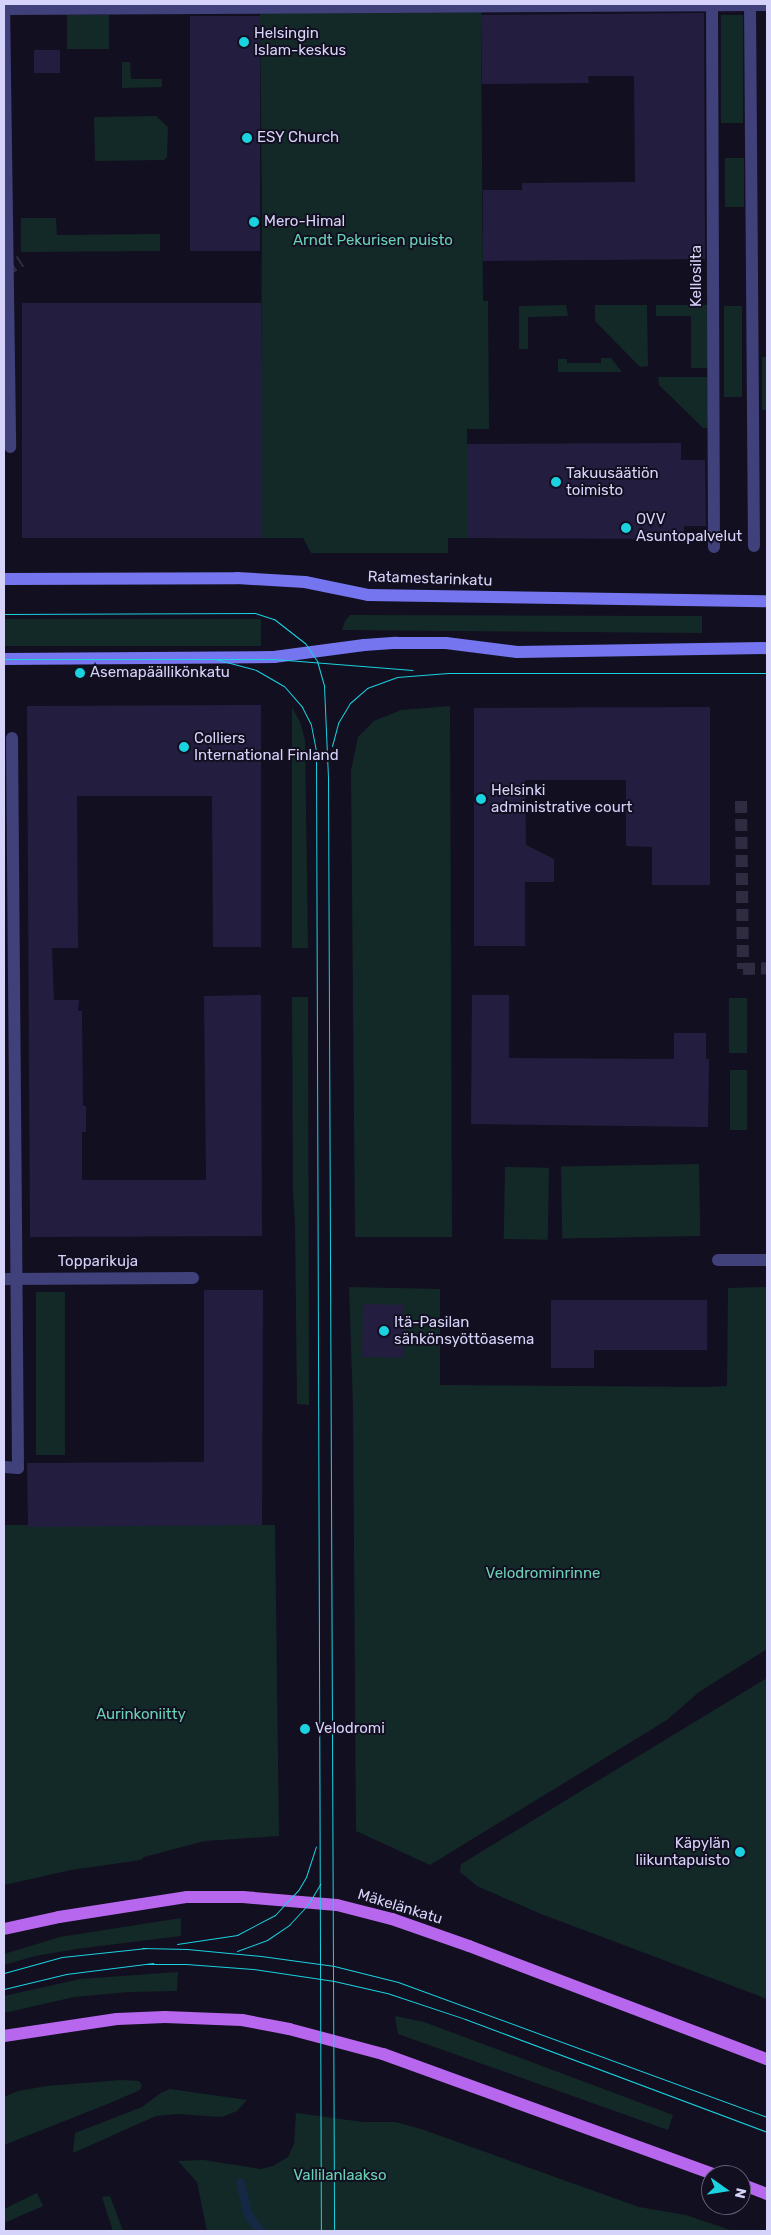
<!DOCTYPE html>
<html>
<head>
<meta charset="utf-8">
<style>
	body { margin:0 }
	#map { position:relative; width:771px; height:2235px; overflow:hidden; background:#120f20; font-family:Rubik,sans-serif }
	div>[style] { position:absolute }
	.green>* { inset:0; background:#132927; transform-origin:0 0 }
	.stream>* { height:9px; margin:-4.5px; padding:0 4.5px; transform-origin:4.5px; border-radius:4.5px; background:#152944 }
	.building>* { inset:0; background:#231e3f; transform-origin:0 0 }
	.street-tunnel>* { height:12px; margin-top:-6px; transform-origin:0; background:repeating-linear-gradient(90deg,#2f2c41 0 12px,transparent 0 18px) }
	.street>* { height:12px; margin:-6px; padding:0 6px; transform-origin:6px; border-radius:6px; background:#40407a }
	.secondary>* { height:12px; margin:-6px; padding:0 6px; transform-origin:6px; border-radius:6px; background:#7576ef }
	.primary>* { height:12px; margin:-6px; padding:0 6px; transform-origin:6px; border-radius:6px; background:#b767ee }
	.tram>* { height:1px; margin:-0.5px; padding:0 0.5px; transform-origin:0.5px; border-radius:0.5px; background:#1ad2e0 }
	.dots>* { width:14px; height:14px; translate:-50% -50%; box-sizing:border-box; border:2px solid #120f20; border-radius:50% }
	span { translate:-50% -50%; white-space:nowrap; text-align:center; line-height:1.15; -webkit-text-stroke:4px #120f20; paint-order:stroke }
	.poi-label { font-size:15px; color:#d6d3fa }
	.left { translate:0 -50%; text-align:left }
	.right { translate:-100% -50%; text-align:right }
	.park-label { font-size:15px; color:#68d1b3 }
	.street-label { font-size:15px; color:#d6d3fa }
	.frame { position:absolute; inset:0; border:5px solid #d6d3fa; pointer-events:none }
	.north { position:absolute; left:701px; top:2165px; width:50px; height:50px; box-sizing:border-box; background:#120f20; border:1px solid #605d77; border-radius:50%; rotate:103deg; font-size:14px; font-weight:700; line-height:20px; text-align:center; color:#d6d3fa }
	.north::after { content:''; display:block; margin:auto; width:18px; height:22px; background:#1ad2e0; clip-path:polygon(50% 0,100% 100%,50% 72%,0 100%) }
</style>
</head>
<body>
<div id="map">
	<div class="green">
		<i style="clip-path:polygon(481px 12px,483px 301px,488px 301px,489px 429px,467px 429px,467px 538px,448px 538px,448px 553px,311px 553px,303px 538px,260px 538px,262px 219px,260px 13px)"></i>
		<i style="left:67px;top:15px;width:42px;height:34px"></i>
		<i style="left:721px;top:15px;width:22px;height:108px"></i>
		<i style="clip-path:polygon(122px 62px,130px 62px,131px 79px,162px 79px,162px 87px,122px 88px)"></i>
		<i style="clip-path:polygon(156px 116px,168px 127px,167px 157px,164px 160px,95px 161px,94px 117px)"></i>
		<i style="left:725px;top:158px;width:19px;height:49px"></i>
		<i style="clip-path:polygon(21px 218px,56px 218px,57px 235px,160px 234px,160px 251px,21px 252px)"></i>
		<i style="clip-path:polygon(566px 305px,568px 316px,528px 317px,528px 349px,519px 349px,519px 306px)"></i>
		<i style="clip-path:polygon(595px 305px,647px 305px,648px 366px,640px 367px,595px 321px)"></i>
		<i style="clip-path:polygon(656px 305px,710px 305px,710px 368px,691px 368px,691px 316px,656px 316px)"></i>
		<i style="left:724px;top:306px;width:18px;height:91px"></i>
		<i style="left:762px;top:357px;width:5px;height:53px"></i>
		<i style="clip-path:polygon(601px 358px,611px 358px,622px 372px,558px 372px,558px 359px,567px 359px,567px 363px,601px 363px)"></i>
		<i style="clip-path:polygon(658px 377px,710px 377px,710px 428px,703px 428px,659px 385px)"></i>
		<i style="clip-path:polygon(350px 615px,702px 616px,702px 633px,342px 630px,345px 621px)"></i>
		<i style="left:261px;top:619px;width:27px;height:257px;rotate:90deg"></i>
		<i style="clip-path:polygon(450px 706px,452px 1237px,355px 1237px,351px 771px,358px 737px,374px 721px,401px 710px)"></i>
		<i style="clip-path:polygon(292px 707px,300px 722px,305px 740px,308px 948px,292px 948px)"></i>
		<i style="clip-path:polygon(292px 997px,308px 997px,309px 1405px,297px 1404px,295px 1225px,293px 1192px)"></i>
		<i style="left:729px;top:998px;width:18px;height:55px"></i>
		<i style="left:730px;top:1070px;width:17px;height:60px"></i>
		<i style="left:699px;top:1164px;width:72px;height:138px;rotate:89deg"></i>
		<i style="left:505px;top:1167px;width:44px;height:72px;rotate:1deg"></i>
		<i style="clip-path:polygon(349px 1287px,440px 1289px,440px 1385px,706px 1387px,727px 1386px,728px 1288px,767px 1287px,767px 1649px,699px 1692px,667px 1720px,430px 1865px,356px 1831px,353px 1406px)"></i>
		<i style="left:36px;top:1292px;width:29px;height:163px"></i>
		<i style="clip-path:polygon(4px 1525px,275px 1525px,279px 1836px,205px 1841px,144px 1857px,141px 1860px,71px 1870px,4px 1885px)"></i>
		<i style="clip-path:polygon(767px 1678px,767px 1999px,541px 1914px,477px 1886px,460px 1872px,461px 1864px)"></i>
		<i style="clip-path:polygon(181px 1918px,181px 1936px,83px 1948px,35px 1956px,4px 1965px,4px 1954px,60px 1937px)"></i>
		<i style="clip-path:polygon(178px 1972px,177px 1991px,128px 1992px,74px 1997px,4px 2013px,4px 1996px,80px 1979px)"></i>
		<i style="clip-path:polygon(395px 2016px,424px 2022px,673px 2115px,668px 2130px,398px 2034px)"></i>
		<i style="clip-path:polygon(121px 2080px,139px 2081px,142px 2085px,140px 2090px,110px 2103px,4px 2145px,4px 2097px,18px 2091px,47px 2086px)"></i>
		<i style="clip-path:polygon(170px 2089px,247px 2100px,237px 2111px,222px 2117px,177px 2114px,156px 2116px,73px 2153px,75px 2133px,142px 2107px,161px 2093px)"></i>
		<i style="clip-path:polygon(296px 2113px,363px 2122px,395px 2122px,421px 2129px,639px 2207px,686px 2215px,733px 2231px,207px 2231px,197px 2182px,178px 2161px,204px 2160px,261px 2169px,273px 2166px,288px 2157px,294px 2144px)"></i>
		<i style="clip-path:polygon(37px 2193px,43px 2206px,4px 2223px,4px 2209px)"></i>
		<i style="clip-path:polygon(110px 2196px,123px 2231px,113px 2231px,102px 2197px)"></i>
	</div>
	<div class="stream">
		<i style="left:240px;top:2182px;width:32px;rotate:77deg"></i>
		<i style="left:247px;top:2213px;width:22px;rotate:54deg"></i>
	</div>
	<div class="building">
		<i style="clip-path:polygon(704px 13px,705px 259px,483px 261px,483px 190px,522px 190px,522px 183px,635px 182px,634px 76px,588px 76px,589px 83px,482px 84px,481px 15px)"></i>
		<i style="left:190px;top:16px;width:70px;height:235px"></i>
		<i style="left:34px;top:50px;width:26px;height:23px"></i>
		<i style="left:261px;top:303px;width:235px;height:239px;rotate:90deg"></i>
		<i style="clip-path:polygon(681px 443px,681px 460px,705px 460px,706px 526px,684px 526px,684px 539px,467px 538px,467px 444px)"></i>
		<i style="clip-path:polygon(261px 705px,261px 947px,213px 947px,212px 796px,77px 796px,78px 948px,52px 948px,54px 1000px,79px 1000px,78px 1011px,82px 1011px,83px 1106px,86px 1106px,86px 1132px,82px 1132px,82px 1180px,206px 1180px,204px 996px,261px 995px,262px 1236px,30px 1237px,27px 706px)"></i>
		<i style="clip-path:polygon(710px 707px,710px 885px,652px 885px,652px 847px,626px 846px,626px 780px,525px 780px,526px 845px,554px 859px,554px 882px,525px 882px,525px 946px,474px 946px,474px 708px)"></i>
		<i style="clip-path:polygon(472px 995px,509px 995px,509px 1058px,674px 1059px,674px 1033px,706px 1033px,706px 1059px,709px 1059px,708px 1127px,471px 1124px)"></i>
		<i style="clip-path:polygon(204px 1290px,263px 1290px,262px 1525px,28px 1527px,27px 1463px,204px 1462px)"></i>
		<i style="clip-path:polygon(551px 1300px,707px 1300px,707px 1350px,594px 1350px,594px 1368px,551px 1368px)"></i>
		<i style="left:363px;top:1304px;width:41px;height:53px;rotate:1deg"></i>
	</div>
	<div class="street-tunnel">
		<i style="left:4px;top:272px;width:20px;rotate:-33deg"></i>
		<i style="left:741px;top:801px;width:168px;rotate:89.3deg"></i>
		<i style="left:743px;top:969px;width:24px;rotate:-2deg"></i>
	</div>
	<div class="street">
		<i style="left:4px;top:4px;width:443px;rotate:89.2deg"></i>
		<i style="left:712px;top:4px;width:543px;rotate:89.79deg"></i>
		<i style="left:750px;top:4px;width:542px;rotate:89.58deg"></i>
		<i style="left:4px;top:9px;width:763px;rotate:-0.3deg"></i>
		<i style="left:718px;top:1260px;width:49px"></i>
		<i style="left:4px;top:1279px;width:189px;rotate:-0.3deg"></i>
		<i style="left:4px;top:1467px;width:14px;rotate:4deg"></i>
		<i style="left:18px;top:1468px;width:730px;rotate:-90.47deg"></i>
	</div>
	<div class="secondary">
		<i style="left:4px;top:579px;width:233px;rotate:-0.2deg"></i>
		<i style="left:237px;top:578px;width:68px;rotate:3.4deg"></i>
		<i style="left:305px;top:582px;width:64px;rotate:11.7deg"></i>
		<i style="left:368px;top:595px;width:399px;rotate:0.9deg"></i>
		<i style="left:4px;top:659px;width:270px;rotate:-0.4deg"></i>
		<i style="left:274px;top:657px;width:91px;rotate:-7.6deg"></i>
		<i style="left:364px;top:645px;width:32px;rotate:-4deg"></i>
		<i style="left:396px;top:643px;width:50px"></i>
		<i style="left:446px;top:643px;width:72px;rotate:7.2deg"></i>
		<i style="left:517px;top:652px;width:250px;rotate:-0.9deg"></i>
	</div>
	<div class="primary">
		<i style="left:4px;top:1929px;width:56px;rotate:-12.3deg"></i>
		<i style="left:59px;top:1917px;width:130px;rotate:-8.9deg"></i>
		<i style="left:187px;top:1897px;width:56px"></i>
		<i style="left:243px;top:1897px;width:94px;rotate:4.9deg"></i>
		<i style="left:337px;top:1905px;width:57px;rotate:14.3deg"></i>
		<i style="left:392px;top:1919px;width:82px;rotate:19.3deg"></i>
		<i style="left:469px;top:1946px;width:319px;rotate:20.8deg"></i>
		<i style="left:4px;top:2036px;width:114px;rotate:-8.6deg"></i>
		<i style="left:117px;top:2019px;width:48px;rotate:-2.4deg"></i>
		<i style="left:165px;top:2017px;width:77px;rotate:2.2deg"></i>
		<i style="left:242px;top:2020px;width:48px;rotate:10.8deg"></i>
		<i style="left:289px;top:2029px;width:97px;rotate:14.9deg"></i>
		<i style="left:383px;top:2054px;width:353px;rotate:20deg"></i>
		<i style="left:741px;top:2184px;width:28px;rotate:21deg"></i>
	</div>
	<div class="tram">
		<i style="left:4px;top:614px;width:251px;rotate:-0.2deg"></i>
		<i style="left:255px;top:613px;width:20px;rotate:18deg"></i>
		<i style="left:274px;top:619px;width:39px;rotate:38deg"></i>
		<i style="left:305px;top:643px;width:22px;rotate:56deg"></i>
		<i style="left:317px;top:661px;width:26px;rotate:74deg"></i>
		<i style="left:324px;top:686px;width:92px;rotate:87.5deg"></i>
		<i style="left:328px;top:778px;width:1453px;rotate:89.76deg"></i>
		<i style="left:4px;top:659px;width:270px"></i>
		<i style="left:274px;top:659px;width:139px;rotate:4.5deg"></i>
		<i style="left:215px;top:659px;width:42px;rotate:15deg"></i>
		<i style="left:256px;top:670px;width:32px;rotate:30deg"></i>
		<i style="left:284px;top:686px;width:28px;rotate:49deg"></i>
		<i style="left:302px;top:707px;width:20px;rotate:63deg"></i>
		<i style="left:311px;top:725px;width:26px;rotate:79deg"></i>
		<i style="left:316px;top:751px;width:1480px;rotate:89.81deg"></i>
		<i style="left:332px;top:746px;width:24px;rotate:-75deg"></i>
		<i style="left:338px;top:723px;width:23px;rotate:-59deg"></i>
		<i style="left:350px;top:703px;width:23px;rotate:-41deg"></i>
		<i style="left:367px;top:688px;width:32px;rotate:-20deg"></i>
		<i style="left:397px;top:677px;width:51px;rotate:-4.5deg"></i>
		<i style="left:448px;top:673px;width:319px"></i>
		<i style="left:177px;top:1944px;width:61px;rotate:-8.5deg"></i>
		<i style="left:237px;top:1935px;width:43px;rotate:-27.8deg"></i>
		<i style="left:275px;top:1915px;width:35px;rotate:-47deg"></i>
		<i style="left:299px;top:1889px;width:14px;rotate:-60deg"></i>
		<i style="left:306px;top:1877px;width:32px;rotate:-72deg"></i>
		<i style="left:142px;top:1948px;width:45px;rotate:1.3deg"></i>
		<i style="left:187px;top:1949px;width:74px;rotate:5.4deg"></i>
		<i style="left:261px;top:1956px;width:74px;rotate:7.8deg"></i>
		<i style="left:334px;top:1966px;width:66px;rotate:14deg"></i>
		<i style="left:398px;top:1982px;width:393px;rotate:20.1deg"></i>
		<i style="left:237px;top:1951px;width:32px;rotate:-20deg"></i>
		<i style="left:267px;top:1940px;width:27px;rotate:-34deg"></i>
		<i style="left:289px;top:1925px;width:26px;rotate:-47deg"></i>
		<i style="left:307px;top:1906px;width:26px;rotate:-59deg"></i>
		<i style="left:146px;top:1964px;width:40px"></i>
		<i style="left:186px;top:1964px;width:67px;rotate:4.3deg"></i>
		<i style="left:253px;top:1969px;width:82px;rotate:8.4deg"></i>
		<i style="left:334px;top:1981px;width:54px;rotate:12.8deg"></i>
		<i style="left:387px;top:1993px;width:82px;rotate:18.4deg"></i>
		<i style="left:465px;top:2019px;width:322px;rotate:20.5deg"></i>
		<i style="left:4px;top:1973px;width:60px;rotate:-15.4deg"></i>
		<i style="left:62px;top:1957px;width:85px;rotate:-6deg"></i>
		<i style="left:4px;top:1989px;width:64px;rotate:-13.6deg"></i>
		<i style="left:66px;top:1974px;width:88px;rotate:-7.2deg"></i>
	</div>
	<div class="dots">
		<i style="left:244px;top:42px;background:#1ad2e0"></i>
		<i style="left:247px;top:138px;background:#1ad2e0"></i>
		<i style="left:254px;top:222px;background:#1ad2e0"></i>
		<i style="left:556px;top:482px;background:#1ad2e0"></i>
		<i style="left:626px;top:528px;background:#1ad2e0"></i>
		<i style="left:80px;top:673px;background:#1ad2e0"></i>
		<i style="left:184px;top:747px;background:#1ad2e0"></i>
		<i style="left:481px;top:799px;background:#1ad2e0"></i>
		<i style="left:384px;top:1331px;background:#1ad2e0"></i>
		<i style="left:305px;top:1729px;background:#1ad2e0"></i>
		<i style="left:740px;top:1852px;background:#1ad2e0"></i>
	</div>
	<div class="poi-label">
		<span class="left" style="left:254px;top:42px">Helsingin<br>Islam-keskus</span>
		<span class="left" style="left:257px;top:138px">ESY Church</span>
		<span class="left" style="left:264px;top:222px">Mero-Himal</span>
		<span class="left" style="left:566px;top:482px">Takuusäätiön<br>toimisto</span>
		<span class="left" style="left:636px;top:528px">OVV<br>Asuntopalvelut</span>
		<span class="left" style="left:90px;top:673px">Asemapäällikönkatu</span>
		<span class="left" style="left:194px;top:747px">Colliers<br>International Finland</span>
		<span class="left" style="left:491px;top:799px">Helsinki<br>administrative court</span>
		<span class="left" style="left:394px;top:1331px">Itä-Pasilan<br>sähkönsyöttöasema</span>
		<span class="left" style="left:315px;top:1729px">Velodromi</span>
		<span class="right" style="left:730px;top:1852px">Käpylän<br>liikuntapuisto</span>
	</div>
	<div class="park-label">
		<span style="left:373px;top:241px">Arndt Pekurisen puisto</span>
		<span style="left:543px;top:1574px">Velodrominrinne</span>
		<span style="left:141px;top:1715px">Aurinkoniitty</span>
		<span style="left:340px;top:2176px">Vallilanlaakso</span>
	</div>
	<div class="street-label">
		<span style="left:697px;top:276px;rotate:-90deg">Kellosilta</span>
		<span style="left:430px;top:579px;rotate:2deg">Ratamestarinkatu</span>
		<span style="left:98px;top:1262px">Topparikuja</span>
		<span style="left:400px;top:1907px;rotate:17deg">Mäkelänkatu</span>
	</div>
	<div class="frame"></div>
	<div class="north">N</div>
</div>
</body>
</html>
